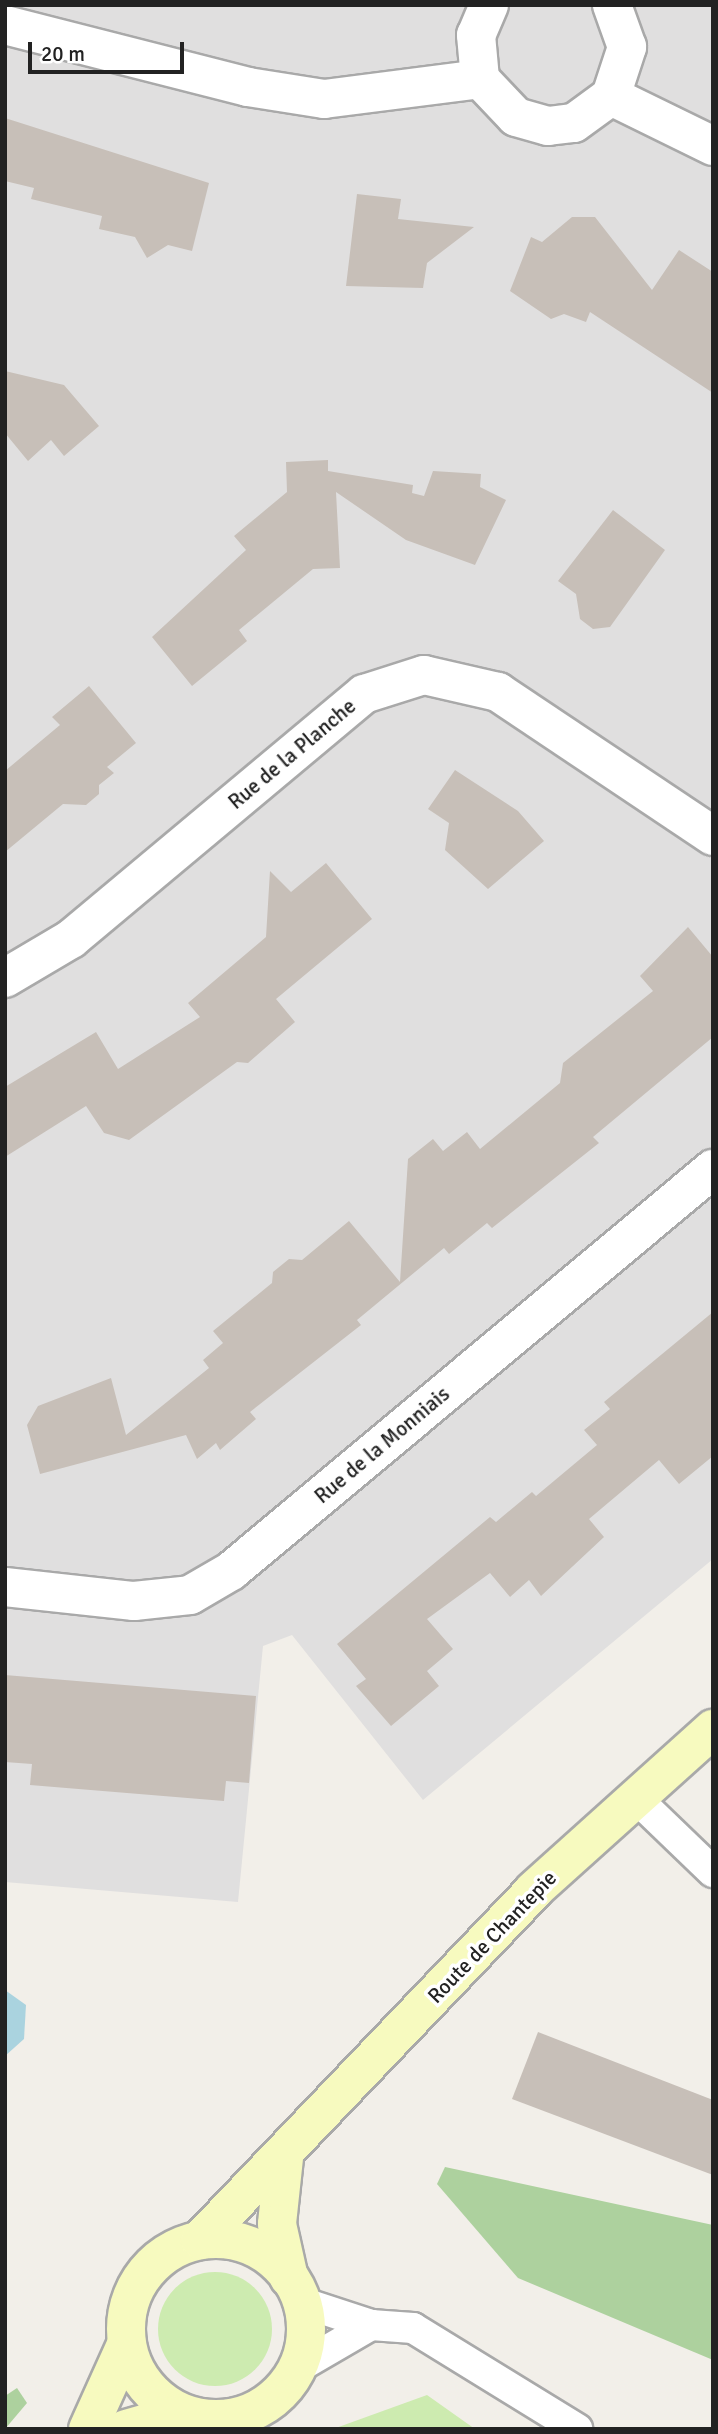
<!DOCTYPE html>
<html>
<head>
<meta charset="utf-8">
<style>
	body { margin:0 }
	#map { position:relative; width:718px; height:2434px; overflow:hidden; background:#f2efe9; font-family:Signika,sans-serif }
	div>[style] { position:absolute }
	.residential>* { inset:0; background:#e0dfdf }
	.grass>* { inset:0; background:#cdebb0 }
	.round { border-radius:50% }
	.forest>* { inset:0; background:#add19e }
	.water>* { inset:0; background:#aad3df }
	.building>* { inset:0; background:#c7bfb8 }
	.roads { filter:drop-shadow(2px 0 #a9a9a9) drop-shadow(-2px 0 #a9a9a9) drop-shadow(0 2px #a9a9a9) drop-shadow(0 -2px #a9a9a9) }
	.lane>* { height:30px; margin:-15px; padding:0 15px; transform-origin:15px; border-radius:15px; background:#fff }
	.street>* { height:38px; margin:-19px; padding:0 19px; transform-origin:19px; border-radius:19px; background:#fff }
	.secondary>* { height:38px; margin:-19px; padding:0 19px; transform-origin:19px; border-radius:19px; background:#f7fabf }
	.secondary>.ring { margin:-19px; padding:0; box-sizing:content-box; background:none; border:38px solid #f7fabf; border-radius:50% }
	span { translate:-50% -50%; white-space:nowrap; text-align:center; line-height:1.15; -webkit-text-stroke:7px #fff; paint-order:stroke }
	.street-label { font-size:21px; color:#222 }
	.frame { position:absolute; inset:0; border:7px solid #222; pointer-events:none }
	.scale { position:absolute; left:28px; top:42px; width:156px; height:32px; box-sizing:border-box; border:4px solid #222; border-top:0; padding-left:9px; font-size:21px; line-height:24px; white-space:nowrap; color:#222; -webkit-text-stroke:5px #fff; paint-order:stroke }
</style>
</head>
<body>
<div id="map">
	<div class="residential">
		<i style="clip-path:polygon(5px 5px,713px 5px,713px 1559px,423px 1800px,292px 1635px,263px 1646px,238px 1902px,5px 1882px)"></i>
	</div>
	<div class="grass">
		<i class="round" style="left:158px;top:2272px;width:114px;height:114px"></i>
		<i style="clip-path:polygon(427px 2395px,475px 2429px,333px 2429px)"></i>
	</div>
	<div class="forest">
		<i style="clip-path:polygon(445px 2167px,713px 2225px,713px 2360px,518px 2278px,437px 2184px)"></i>
		<i style="clip-path:polygon(17px 2388px,27px 2403px,5px 2429px,5px 2396px)"></i>
	</div>
	<div class="water">
		<i style="clip-path:polygon(5px 1990px,26px 2005px,24px 2039px,5px 2056px)"></i>
	</div>
	<div class="building">
		<i style="clip-path:polygon(5px 118px,209px 183px,192px 251px,168px 245px,147px 258px,135px 237px,99px 229px,102px 216px,31px 199px,34px 188px,5px 181px)"></i>
		<i style="clip-path:polygon(357px 194px,401px 199px,398px 219px,474px 227px,427px 263px,423px 288px,346px 286px)"></i>
		<i style="clip-path:polygon(572px 217px,595px 217px,652px 290px,679px 250px,713px 272px,713px 393px,590px 312px,586px 322px,564px 314px,551px 319px,510px 291px,531px 237px,542px 242px)"></i>
		<i style="clip-path:polygon(5px 371px,64px 385px,99px 426px,64px 456px,51px 440px,28px 461px,5px 433px)"></i>
		<i style="clip-path:polygon(328px 460px,328px 471px,413px 485px,412px 493px,424px 496px,433px 471px,481px 474px,480px 487px,506px 500px,475px 565px,406px 540px,336px 492px,340px 568px,313px 569px,239px 630px,247px 641px,192px 686px,152px 637px,246px 550px,234px 536px,287px 492px,286px 462px)"></i>
		<i style="clip-path:polygon(613px 510px,665px 550px,610px 627px,593px 629px,580px 619px,576px 594px,558px 581px)"></i>
		<i style="clip-path:polygon(89px 686px,136px 743px,107px 767px,114px 773px,99px 785px,99px 794px,86px 805px,63px 804px,5px 852px,5px 771px,60px 725px,52px 717px)"></i>
		<i style="clip-path:polygon(455px 770px,518px 811px,544px 841px,488px 889px,445px 850px,449px 823px,428px 809px)"></i>
		<i style="clip-path:polygon(326px 863px,372px 919px,276px 999px,295px 1022px,248px 1063px,237px 1062px,129px 1140px,104px 1133px,86px 1106px,5px 1157px,5px 1087px,96px 1032px,118px 1069px,200px 1017px,188px 1003px,266px 937px,270px 871px,291px 892px)"></i>
		<i style="clip-path:polygon(688px 927px,713px 957px,713px 1037px,593px 1137px,599px 1143px,492px 1228px,487px 1223px,449px 1254px,444px 1248px,357px 1320px,361px 1325px,250px 1412px,256px 1419px,220px 1450px,216px 1443px,197px 1459px,186px 1435px,40px 1474px,27px 1425px,38px 1406px,111px 1378px,126px 1435px,209px 1368px,203px 1360px,223px 1343px,213px 1331px,272px 1283px,273px 1272px,289px 1259px,302px 1260px,349px 1221px,400px 1282px,408px 1159px,433px 1139px,443px 1151px,467px 1132px,480px 1149px,560px 1083px,563px 1063px,653px 991px,640px 976px)"></i>
		<i style="clip-path:polygon(713px 1312px,713px 1456px,679px 1484px,659px 1460px,589px 1519px,604px 1537px,541px 1596px,529px 1580px,510px 1597px,490px 1573px,427px 1619px,453px 1649px,427px 1671px,439px 1686px,391px 1726px,356px 1686px,366px 1679px,337px 1644px,490px 1517px,496px 1522px,532px 1492px,536px 1496px,597px 1445px,584px 1430px,610px 1409px,604px 1402px)"></i>
		<i style="clip-path:polygon(5px 1675px,256px 1696px,249px 1783px,226px 1781px,224px 1801px,30px 1785px,32px 1764px,5px 1762px)"></i>
		<i style="clip-path:polygon(538px 2032px,713px 2100px,713px 2175px,512px 2099px)"></i>
	</div>
	<div class="roads">
		<div class="lane">
			<i style="left:636px;top:1798px;width:107px;rotate:43.9deg"></i>
			<i style="left:301px;top:2302px;width:74px;rotate:18.2deg"></i>
			<i style="left:371px;top:2325px;width:42px;rotate:4.1deg"></i>
			<i style="left:413px;top:2328px;width:193px;rotate:31.6deg"></i>
			<i style="left:297px;top:2368px;width:86px;rotate:-30.2deg"></i>
		</div>
		<div class="street">
			<i style="left:489px;top:5px;width:33px;rotate:113deg"></i>
			<i style="left:476px;top:35px;width:44px;rotate:84.8deg"></i>
			<i style="left:480px;top:79px;width:52px;rotate:46.5deg"></i>
			<i style="left:516px;top:117px;width:33px;rotate:16deg"></i>
			<i style="left:548px;top:126px;width:26px;rotate:-7deg"></i>
			<i style="left:574px;top:123px;width:46px;rotate:-36.1deg"></i>
			<i style="left:611px;top:96px;width:52px;rotate:-71.9deg"></i>
			<i style="left:627px;top:47px;width:45px;rotate:-109.7deg"></i>
			<i style="left:5px;top:25px;width:251px;rotate:14.3deg"></i>
			<i style="left:248px;top:87px;width:77px;rotate:9deg"></i>
			<i style="left:324px;top:99px;width:157px;rotate:-7.3deg"></i>
			<i style="left:611px;top:96px;width:114px;rotate:26.1deg"></i>
			<i style="left:5px;top:978px;width:77px;rotate:-30.6deg"></i>
			<i style="left:71px;top:939px;width:382px;rotate:-39.9deg"></i>
			<i style="left:364px;top:694px;width:63px;rotate:-17.6deg"></i>
			<i style="left:424px;top:675px;width:76px;rotate:12.9deg"></i>
			<i style="left:498px;top:692px;width:259px;rotate:33.8deg"></i>
			<i style="left:5px;top:1587px;width:130px;rotate:6.2deg"></i>
			<i style="left:134px;top:1601px;width:56px;rotate:-6.1deg"></i>
			<i style="left:190px;top:1595px;width:48px;rotate:-30.3deg"></i>
			<i style="left:231px;top:1571px;width:628px;rotate:-39.83deg"></i>
		</div>
		<div class="secondary">
			<i style="left:284px;top:2158px;width:66px;rotate:96.1deg"></i>
			<i style="left:277px;top:2224px;width:55px;rotate:77.5deg"></i>
			<i class="ring" style="left:126px;top:2239px;width:142px;height:142px"></i>
			<i style="left:200px;top:2240px;width:484px;rotate:-46.3deg"></i>
			<i style="left:534px;top:1890px;width:241px;rotate:-42deg"></i>
			<i style="left:88px;top:2429px;width:92px;rotate:-65.7deg"></i>
			<i style="left:126px;top:2429px;width:58px;rotate:-15.9deg"></i>
		</div>
	</div>
	<div class="street-label">
		<span style="left:292px;top:754px;rotate:-40deg">Rue de la Planche</span>
		<span style="left:382px;top:1445px;rotate:-40deg">Rue de la Monniais</span>
		<span style="left:492px;top:1937px;rotate:-46deg">Route de Chantepie</span>
	</div>
	<div class="frame"></div>
	<div class="scale">20 m</div>
</div>
</body>
</html>
